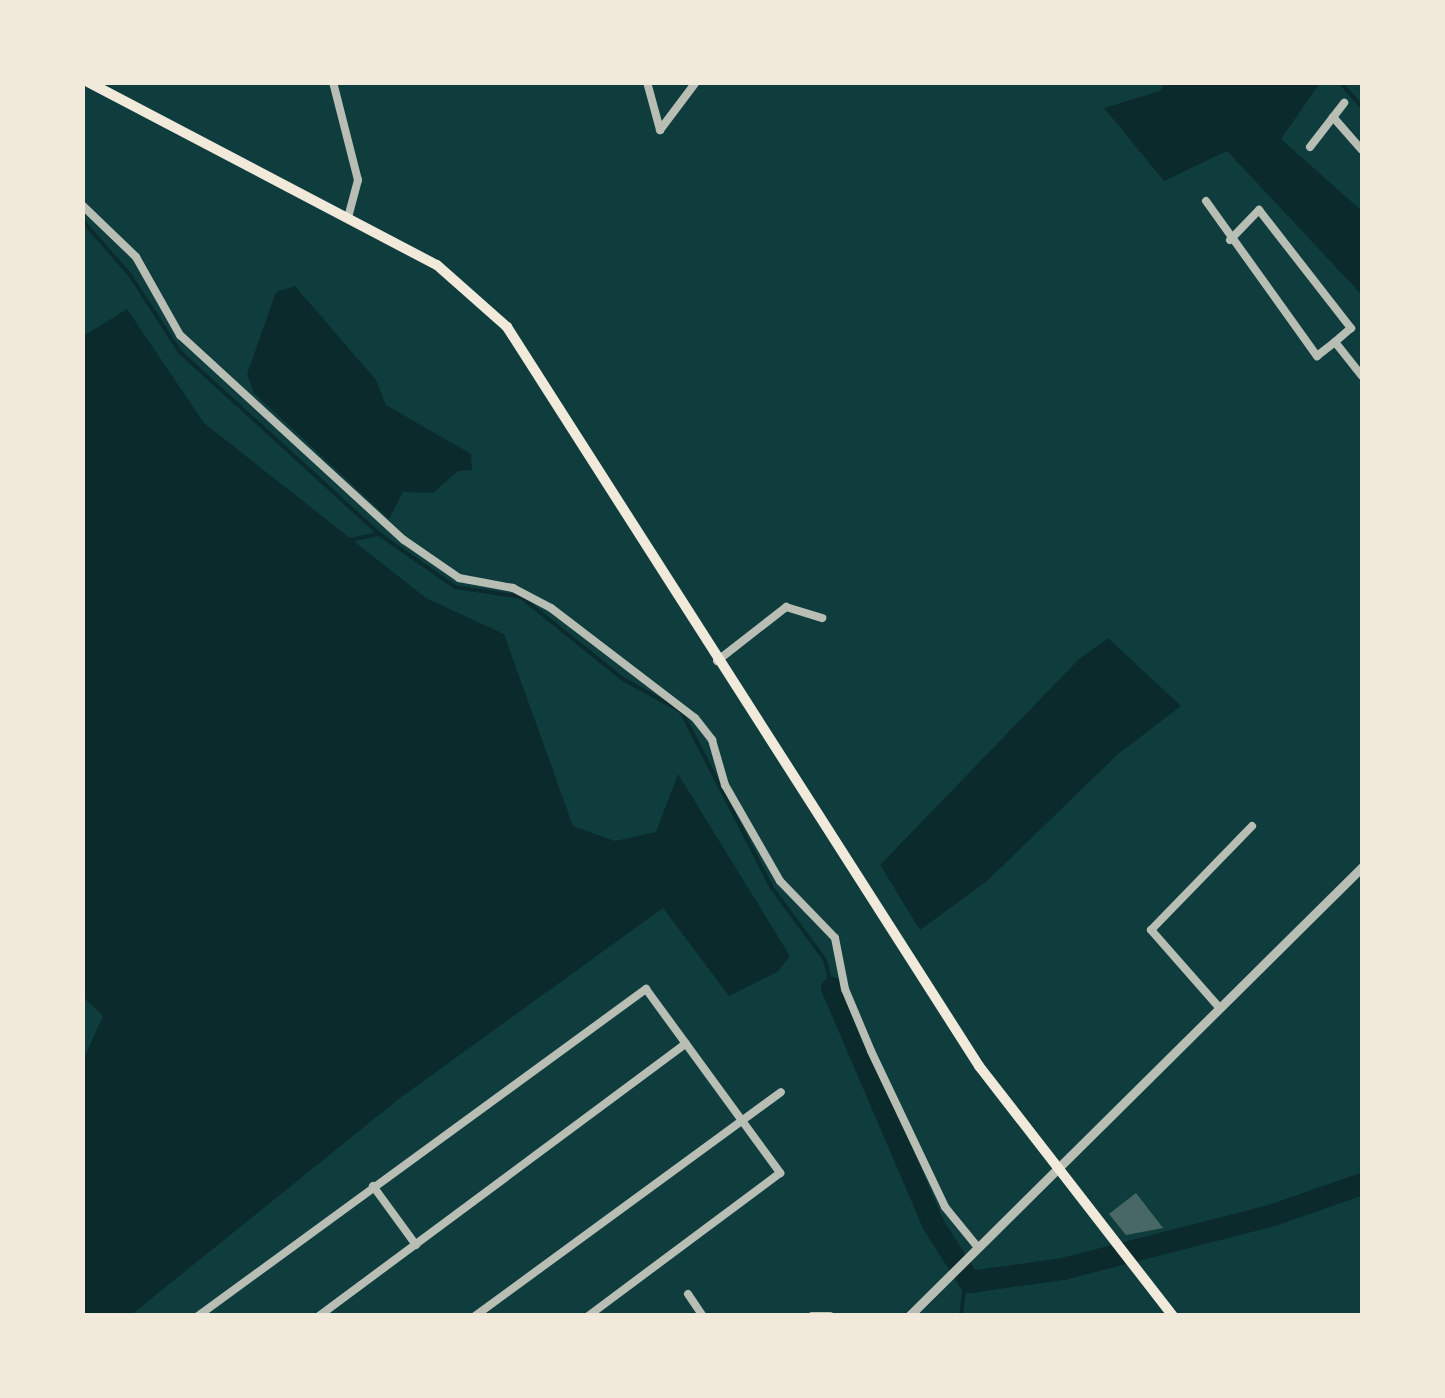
<!DOCTYPE html>
<html>
<head>
<meta charset="utf-8">
<style>
	body { margin:0 }
	#map { position:relative; width:1445px; height:1398px; overflow:hidden; background:#0f3d3e; font-family:Lato,sans-serif }
	div>[style] { position:absolute }
	.water>* { inset:0; background:#0a2a2b }
	.stream>* { height:4px; margin:-2px; padding:0 2px; transform-origin:2px; border-radius:2px; background:#0a2a2b }
	.river>* { height:22px; margin:-11px; padding:0 11px; transform-origin:11px; border-radius:11px; background:#0a2a2b }
	.building>* { inset:0; background:#486865 }
	.minor>* { height:8px; margin:-4px; padding:0 4px; transform-origin:4px; border-radius:4px; background:#b8beb3 }
	.tertiary>* { height:9px; margin:-4.5px; padding:0 4.5px; transform-origin:4.5px; border-radius:4.5px; background:#b8beb3 }
	.secondary>* { height:10px; margin:-5px; padding:0 5px; transform-origin:5px; border-radius:5px; background:#f1e9da }
	span { translate:-50% -50%; white-space:nowrap; text-align:center; line-height:1.15; -webkit-text-stroke:8px #f1e9da; paint-order:stroke }
	.frame { position:absolute; inset:0; border:85px solid #f1e9da; pointer-events:none }
</style>
</head>
<body>
<div id="map">
	<div class="water">
		<i style="clip-path:polygon(1165px 83px,1320px 83px,1281px 139px,1362px 211px,1362px 295px,1227px 151px,1164px 181px,1104px 108px,1160px 91px)"></i>
		<i style="clip-path:polygon(295px 286px,376px 380px,386px 405px,471px 454px,472px 470px,458px 471px,433px 493px,403px 492px,389px 519px,254px 393px,247px 374px,276px 292px)"></i>
		<i style="clip-path:polygon(127px 309px,204px 423px,426px 598px,504px 634px,573px 826px,615px 841px,656px 832px,678px 774px,790px 956px,777px 972px,729px 996px,663px 908px,400px 1098px,131px 1315px,83px 1316px,83px 1060px,103px 1016px,82px 996px,82px 337px)"></i>
		<i style="clip-path:polygon(1108px 638px,1181px 706px,1118px 754px,987px 881px,920px 930px,880px 865px,1079px 659px)"></i>
	</div>
	<div class="stream">
		<i style="left:1340px;top:82px;width:33px;rotate:49deg"></i>
		<i style="left:82px;top:220px;width:73px;rotate:48.9deg"></i>
		<i style="left:130px;top:275px;width:92px;rotate:57deg"></i>
		<i style="left:180px;top:352px;width:270px;rotate:42.4deg"></i>
		<i style="left:379px;top:534px;width:93px;rotate:34.9deg"></i>
		<i style="left:455px;top:587px;width:67px;rotate:8.6deg"></i>
		<i style="left:521px;top:597px;width:131px;rotate:38.8deg"></i>
		<i style="left:623px;top:679px;width:66px;rotate:28.9deg"></i>
		<i style="left:681px;top:711px;width:199px;rotate:62.8deg"></i>
		<i style="left:772px;top:888px;width:89px;rotate:53.6deg"></i>
		<i style="left:825px;top:960px;width:29px;rotate:76deg"></i>
		<i style="left:350px;top:540px;width:30px;rotate:-12deg"></i>
		<i style="left:961px;top:1316px;width:41px;rotate:-83deg"></i>
	</div>
	<div class="river">
		<i style="left:832px;top:988px;width:257px;rotate:66.8deg"></i>
		<i style="left:933px;top:1224px;width:69px;rotate:57.5deg"></i>
		<i style="left:970px;top:1282px;width:94px;rotate:-8deg"></i>
		<i style="left:1063px;top:1269px;width:217px;rotate:-14.4deg"></i>
		<i style="left:1273px;top:1215px;width:94px;rotate:-19.2deg"></i>
	</div>
	<div class="building">
		<i style="clip-path:polygon(1136px 1193px,1163px 1228px,1126px 1235px,1109px 1214px)"></i>
	</div>
	<div class="minor">
		<i style="left:333px;top:82px;width:101px;rotate:75.7deg"></i>
		<i style="left:358px;top:180px;width:39px;rotate:105deg"></i>
		<i style="left:647px;top:82px;width:50px;rotate:74.8deg"></i>
		<i style="left:660px;top:130px;width:60px;rotate:-53.1deg"></i>
		<i style="left:1333px;top:117px;width:44px;rotate:48.7deg"></i>
		<i style="left:1310px;top:147px;width:56px;rotate:-52.3deg"></i>
		<i style="left:1206px;top:201px;width:191px;rotate:54.4deg"></i>
		<i style="left:1317px;top:356px;width:23px;rotate:-38deg"></i>
		<i style="left:1335px;top:342px;width:43px;rotate:51.5deg"></i>
		<i style="left:82px;top:205px;width:75px;rotate:43.9deg"></i>
		<i style="left:136px;top:257px;width:90px;rotate:60.6deg"></i>
		<i style="left:180px;top:335px;width:304px;rotate:42.5deg"></i>
		<i style="left:404px;top:540px;width:67px;rotate:34.6deg"></i>
		<i style="left:459px;top:578px;width:55px;rotate:10.5deg"></i>
		<i style="left:513px;top:588px;width:43px;rotate:27.8deg"></i>
		<i style="left:551px;top:608px;width:181px;rotate:37.4deg"></i>
		<i style="left:695px;top:718px;width:28px;rotate:52deg"></i>
		<i style="left:712px;top:740px;width:47px;rotate:73.9deg"></i>
		<i style="left:725px;top:785px;width:111px;rotate:60.2deg"></i>
		<i style="left:780px;top:881px;width:79px;rotate:46deg"></i>
		<i style="left:835px;top:938px;width:52px;rotate:78.9deg"></i>
		<i style="left:845px;top:989px;width:67px;rotate:67.2deg"></i>
		<i style="left:871px;top:1051px;width:173px;rotate:64.6deg"></i>
		<i style="left:945px;top:1207px;width:49px;rotate:50.8deg"></i>
		<i style="left:1230px;top:240px;width:42px;rotate:-46deg"></i>
		<i style="left:1259px;top:210px;width:150px;rotate:52.1deg"></i>
		<i style="left:1351px;top:328px;width:21px;rotate:139deg"></i>
		<i style="left:717px;top:661px;width:88px;rotate:-38deg"></i>
		<i style="left:786px;top:607px;width:38px;rotate:17deg"></i>
		<i style="left:1217px;top:1005px;width:100px;rotate:-131.3deg"></i>
		<i style="left:1151px;top:930px;width:145px;rotate:-45.8deg"></i>
		<i style="left:373px;top:1186px;width:73px;rotate:53.9deg"></i>
		<i style="left:688px;top:1294px;width:27px;rotate:56deg"></i>
		<i style="left:198px;top:1316px;width:555px;rotate:-36.13deg"></i>
		<i style="left:646px;top:989px;width:228px;rotate:53.9deg"></i>
		<i style="left:780px;top:1173px;width:239px;rotate:143.3deg"></i>
		<i style="left:319px;top:1316px;width:457px;rotate:-36.6deg"></i>
		<i style="left:475px;top:1316px;width:379px;rotate:-36.2deg"></i>
		<i style="left:812px;top:1316px;width:18px"></i>
	</div>
	<div class="tertiary">
		<i style="left:909px;top:1316px;width:638px;rotate:-44.75deg"></i>
	</div>
	<div class="secondary">
		<i style="left:88px;top:82px;width:394px;rotate:27.7deg"></i>
		<i style="left:437px;top:265px;width:94px;rotate:41.5deg"></i>
		<i style="left:507px;top:327px;width:877px;rotate:57.43deg"></i>
		<i style="left:979px;top:1066px;width:316px;rotate:52.2deg"></i>
	</div>
	<div class="frame"></div>
</div>
</body>
</html>
